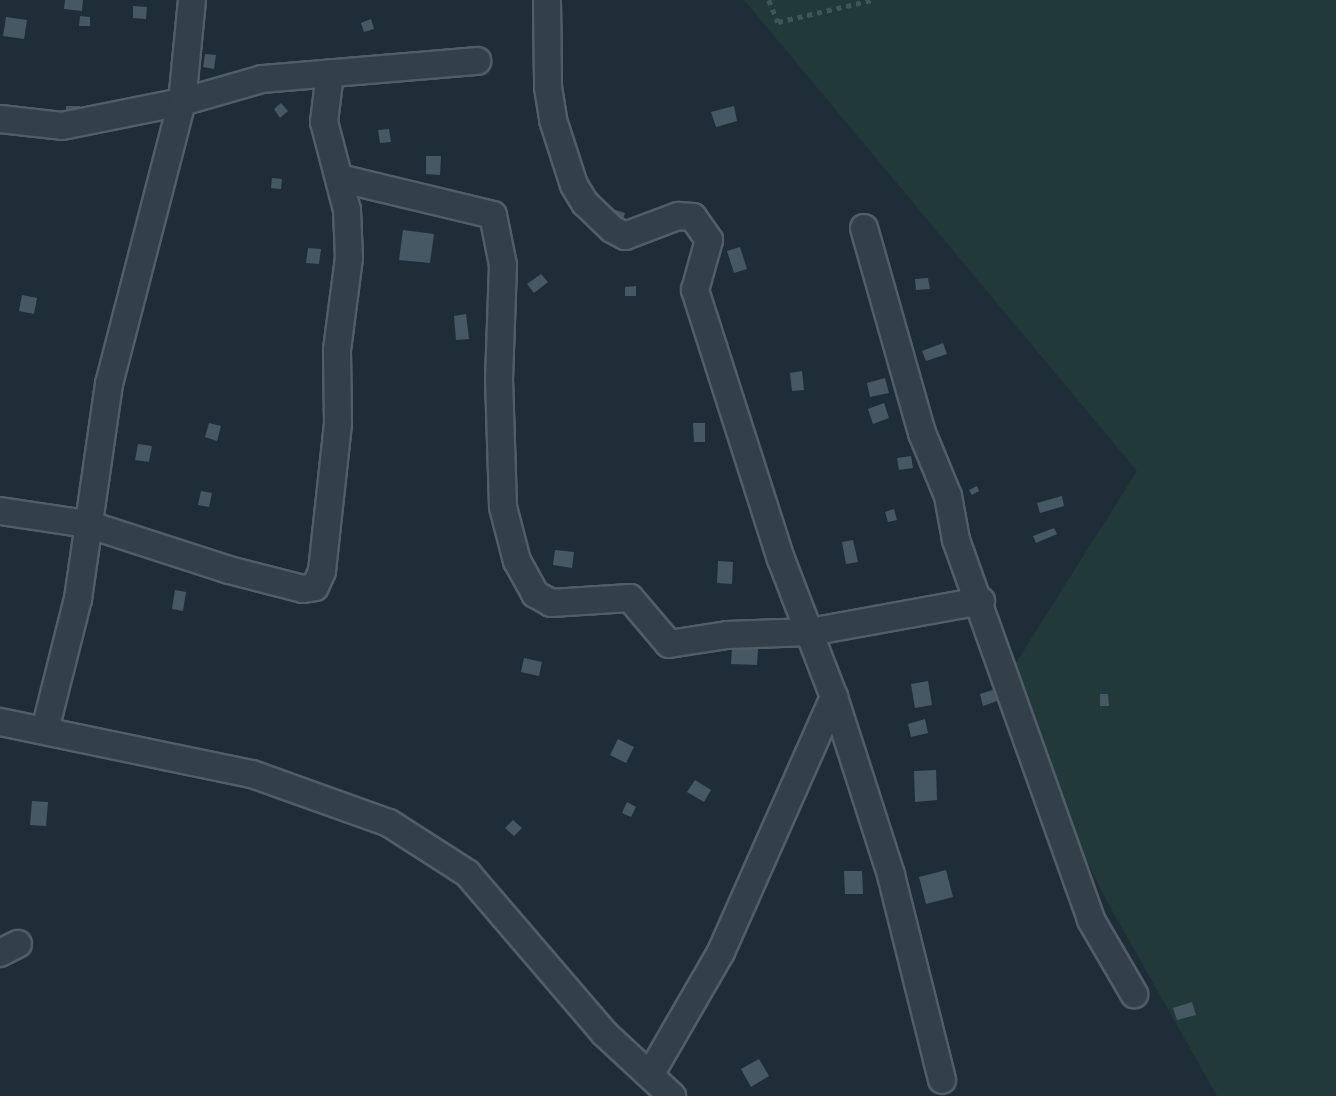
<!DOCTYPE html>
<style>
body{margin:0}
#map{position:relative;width:1336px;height:1096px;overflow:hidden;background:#1f2d39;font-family:Poppins,sans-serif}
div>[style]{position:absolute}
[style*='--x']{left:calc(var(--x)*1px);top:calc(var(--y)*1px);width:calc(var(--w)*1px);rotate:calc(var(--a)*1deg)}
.green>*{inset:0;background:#213a39}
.building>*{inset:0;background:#475865}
.path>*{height:4.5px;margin-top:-2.25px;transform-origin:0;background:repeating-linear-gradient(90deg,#3f5656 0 5px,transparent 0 10px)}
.roads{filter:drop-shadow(2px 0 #515d67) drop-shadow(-2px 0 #515d67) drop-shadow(0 2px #515d67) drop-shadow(0 -2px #515d67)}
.minor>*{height:26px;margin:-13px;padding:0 13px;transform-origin:13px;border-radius:13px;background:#333f49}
span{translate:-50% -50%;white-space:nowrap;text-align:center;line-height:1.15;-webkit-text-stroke:5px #19242d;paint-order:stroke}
</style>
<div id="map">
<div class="green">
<i style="clip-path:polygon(744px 0,1336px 0,1336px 1096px,1217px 1096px,1108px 903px,1000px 688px,1137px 471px)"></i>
</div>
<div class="building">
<i style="clip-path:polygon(65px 0,83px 0,82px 11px,64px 9px)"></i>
<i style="clip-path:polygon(133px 6px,147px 7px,146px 19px,133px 18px)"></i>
<i style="clip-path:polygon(80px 16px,90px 17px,90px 26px,79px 26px)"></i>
<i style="clip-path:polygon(6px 17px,27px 20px,24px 39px,3px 36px)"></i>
<i style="clip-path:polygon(371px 19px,374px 29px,364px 32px,361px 23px)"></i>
<i style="clip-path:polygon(205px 54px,216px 55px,214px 69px,203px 67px)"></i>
<i style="clip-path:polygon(281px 103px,288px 111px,280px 118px,274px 109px)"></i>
<i style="clip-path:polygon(66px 106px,80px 106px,81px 116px,66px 116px)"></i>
<i style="clip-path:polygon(734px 106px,737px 121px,716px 127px,711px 112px)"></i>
<i style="clip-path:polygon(389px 129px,391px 142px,380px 143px,378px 130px)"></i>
<i style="clip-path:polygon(426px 156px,441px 156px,440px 175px,426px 174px)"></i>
<i style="clip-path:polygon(272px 178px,282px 179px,281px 189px,271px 188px)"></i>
<i style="clip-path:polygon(615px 210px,625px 213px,622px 222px,612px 219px)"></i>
<i style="clip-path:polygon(403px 230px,434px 234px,430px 263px,399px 260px)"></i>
<i style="clip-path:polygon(740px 247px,747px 269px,734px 273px,727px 251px)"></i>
<i style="clip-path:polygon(308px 248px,321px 249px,319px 264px,306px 263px)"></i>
<i style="clip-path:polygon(541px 274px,548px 282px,534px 293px,527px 284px)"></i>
<i style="clip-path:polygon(928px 278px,930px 289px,916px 290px,915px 279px)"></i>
<i style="clip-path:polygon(636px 286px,636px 296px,625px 296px,625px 287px)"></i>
<i style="clip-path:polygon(22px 295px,37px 298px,34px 314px,19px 311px)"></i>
<i style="clip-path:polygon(466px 314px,469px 339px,456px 340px,454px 316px)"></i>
<i style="clip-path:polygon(943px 343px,947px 354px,926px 361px,922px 351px)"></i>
<i style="clip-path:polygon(802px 371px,804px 390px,792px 391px,790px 373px)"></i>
<i style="clip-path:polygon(885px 378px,889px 393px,870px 397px,867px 383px)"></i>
<i style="clip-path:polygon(884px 403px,889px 418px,873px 424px,868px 409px)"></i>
<i style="clip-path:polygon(209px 423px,221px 426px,217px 441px,205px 437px)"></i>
<i style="clip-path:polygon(693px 423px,705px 423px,705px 442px,694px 442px)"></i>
<i style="clip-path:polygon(138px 444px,152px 446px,149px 462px,135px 460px)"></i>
<i style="clip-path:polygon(911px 456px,913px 468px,899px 470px,897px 458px)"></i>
<i style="clip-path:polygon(977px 486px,979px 491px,972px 495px,969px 490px)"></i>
<i style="clip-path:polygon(201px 491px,212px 493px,209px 507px,198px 505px)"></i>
<i style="clip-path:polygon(1062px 496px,1064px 506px,1040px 513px,1037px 503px)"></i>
<i style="clip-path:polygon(894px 509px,897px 520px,888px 522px,885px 512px)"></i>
<i style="clip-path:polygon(1054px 528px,1057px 534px,1036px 543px,1033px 536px)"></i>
<i style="clip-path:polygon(853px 540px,858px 562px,846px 564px,842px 542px)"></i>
<i style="clip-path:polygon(555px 550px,574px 552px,572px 568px,553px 565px)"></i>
<i style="clip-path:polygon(718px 561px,733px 562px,732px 584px,717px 583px)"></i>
<i style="clip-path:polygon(175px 590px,186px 592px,183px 611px,172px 609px)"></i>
<i style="clip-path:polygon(732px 648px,758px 649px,757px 665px,731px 664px)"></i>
<i style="clip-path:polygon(524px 658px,542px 662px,539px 676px,521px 672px)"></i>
<i style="clip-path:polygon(928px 681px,932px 705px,915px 708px,911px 684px)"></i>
<i style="clip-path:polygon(993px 690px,997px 701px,983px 706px,980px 694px)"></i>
<i style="clip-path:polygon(1100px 694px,1108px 694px,1109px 706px,1100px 706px)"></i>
<i style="clip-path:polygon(925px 719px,928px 733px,911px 737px,908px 724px)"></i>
<i style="clip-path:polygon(618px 739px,634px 747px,626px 763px,610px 755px)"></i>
<i style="clip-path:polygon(936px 770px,937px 800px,915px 802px,914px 771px)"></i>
<i style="clip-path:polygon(695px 780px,711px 790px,704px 802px,687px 792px)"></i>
<i style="clip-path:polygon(32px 801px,48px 802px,46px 826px,30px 825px)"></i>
<i style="clip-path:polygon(627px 802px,636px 807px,631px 817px,622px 813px)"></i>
<i style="clip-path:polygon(513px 820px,522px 828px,514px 836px,505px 828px)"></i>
<i style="clip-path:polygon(946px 870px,953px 897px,926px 904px,919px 877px)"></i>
<i style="clip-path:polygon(844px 871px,862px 871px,863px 894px,845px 894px)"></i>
<i style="clip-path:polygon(1192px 1002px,1196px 1015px,1177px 1020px,1173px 1008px)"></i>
<i style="clip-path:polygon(759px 1059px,769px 1076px,751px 1087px,741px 1069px)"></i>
</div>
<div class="path">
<i style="--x:769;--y:0;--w:24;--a:68"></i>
<i style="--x:778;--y:22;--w:97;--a:-13.2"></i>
</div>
<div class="roads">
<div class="minor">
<i style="--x:547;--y:0;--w:87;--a:89.3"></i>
<i style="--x:548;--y:87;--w:33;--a:81"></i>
<i style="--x:553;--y:120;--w:68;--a:72.1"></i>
<i style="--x:574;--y:185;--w:21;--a:59"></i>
<i style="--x:585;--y:203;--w:37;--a:44"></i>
<i style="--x:612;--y:229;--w:15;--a:28"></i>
<i style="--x:625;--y:236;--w:57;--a:-20.7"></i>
<i style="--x:678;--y:216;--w:15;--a:4"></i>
<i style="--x:693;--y:217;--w:28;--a:55"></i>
<i style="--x:709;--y:240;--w:52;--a:105.6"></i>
<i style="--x:695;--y:290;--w:282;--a:72.3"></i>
<i style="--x:781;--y:559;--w:148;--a:69"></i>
<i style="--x:834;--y:697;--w:187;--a:72.2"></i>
<i style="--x:891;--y:875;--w:211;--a:76"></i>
<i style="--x:0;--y:119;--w:62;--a:6.4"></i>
<i style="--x:62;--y:126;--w:122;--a:-11.3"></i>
<i style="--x:182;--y:102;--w:83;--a:-16"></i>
<i style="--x:262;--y:79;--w:216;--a:-4.8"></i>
<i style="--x:339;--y:178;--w:158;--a:13.5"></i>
<i style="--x:493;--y:215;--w:51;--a:78.7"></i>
<i style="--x:503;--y:265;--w:114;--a:92"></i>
<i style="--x:499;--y:379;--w:128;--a:88.2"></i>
<i style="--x:503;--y:507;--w:56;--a:75.5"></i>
<i style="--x:517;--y:561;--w:38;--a:61"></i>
<i style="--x:535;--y:594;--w:18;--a:29"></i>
<i style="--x:551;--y:603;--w:79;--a:-3.6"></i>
<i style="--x:630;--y:598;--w:60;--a:49.7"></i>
<i style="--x:669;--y:644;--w:59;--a:-8.8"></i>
<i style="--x:727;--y:635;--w:83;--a:-2.1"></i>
<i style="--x:810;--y:632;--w:174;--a:-10.3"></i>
<i style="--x:864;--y:228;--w:213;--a:74.2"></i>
<i style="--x:922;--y:433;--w:68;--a:67.6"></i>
<i style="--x:948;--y:496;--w:45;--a:79.7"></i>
<i style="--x:956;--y:540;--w:403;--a:70.4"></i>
<i style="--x:1091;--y:920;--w:86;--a:59.8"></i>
<i style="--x:0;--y:511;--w:88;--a:8.5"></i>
<i style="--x:87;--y:524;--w:149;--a:17.9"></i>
<i style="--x:229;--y:570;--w:76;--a:14.4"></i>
<i style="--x:303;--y:589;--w:12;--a:-9"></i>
<i style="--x:315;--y:587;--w:17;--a:-66"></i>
<i style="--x:322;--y:571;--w:149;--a:-83.8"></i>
<i style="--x:338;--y:423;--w:73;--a:-90.8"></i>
<i style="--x:337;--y:350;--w:93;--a:-82.6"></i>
<i style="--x:349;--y:258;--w:48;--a:-92.4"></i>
<i style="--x:347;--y:210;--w:91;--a:-104.6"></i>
<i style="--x:324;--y:122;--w:49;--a:-83"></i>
<i style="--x:0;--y:722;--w:257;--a:11.7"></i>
<i style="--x:252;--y:774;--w:145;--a:19.7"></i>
<i style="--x:389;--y:823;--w:93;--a:32.7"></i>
<i style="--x:467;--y:873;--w:211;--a:49.4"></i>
<i style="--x:604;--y:1033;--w:93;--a:42.8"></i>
<i style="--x:45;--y:730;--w:135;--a:-75.9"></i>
<i style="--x:78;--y:599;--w:217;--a:-81.8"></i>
<i style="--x:109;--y:384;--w:291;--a:-75.5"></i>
<i style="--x:182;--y:102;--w:102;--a:-84.4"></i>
<i style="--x:0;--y:953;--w:20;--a:-27"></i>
<i style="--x:650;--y:1075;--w:142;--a:-60"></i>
<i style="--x:721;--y:952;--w:279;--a:-66.1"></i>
</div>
</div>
</div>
